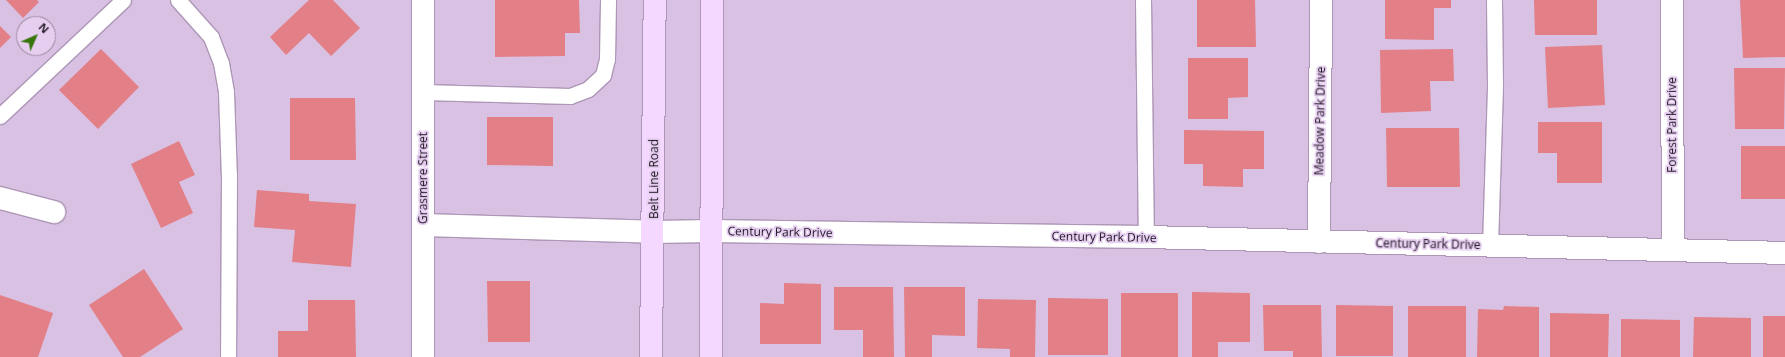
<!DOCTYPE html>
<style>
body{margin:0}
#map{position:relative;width:1785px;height:357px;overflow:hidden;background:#d9c1e3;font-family:"Open Sans",sans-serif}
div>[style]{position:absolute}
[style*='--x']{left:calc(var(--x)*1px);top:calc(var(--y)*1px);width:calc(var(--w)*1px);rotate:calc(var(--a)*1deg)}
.building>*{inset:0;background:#e37f86}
.roads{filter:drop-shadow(1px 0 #ad96b6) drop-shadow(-1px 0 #ad96b6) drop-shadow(0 1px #ad96b6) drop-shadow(0 -1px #ad96b6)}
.service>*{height:15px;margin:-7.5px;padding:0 7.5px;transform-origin:7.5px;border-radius:7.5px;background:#fff}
.minor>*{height:22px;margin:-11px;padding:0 11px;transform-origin:11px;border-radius:11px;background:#fff}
.primary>*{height:22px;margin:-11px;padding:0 11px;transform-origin:11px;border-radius:11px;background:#f4d8ff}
span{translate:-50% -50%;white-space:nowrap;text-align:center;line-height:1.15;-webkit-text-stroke:3.5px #e6cef0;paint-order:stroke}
.street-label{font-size:12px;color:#201723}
.north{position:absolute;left:16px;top:16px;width:40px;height:40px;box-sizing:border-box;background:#e6cef0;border:1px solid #97859e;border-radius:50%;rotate:45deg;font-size:11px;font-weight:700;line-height:16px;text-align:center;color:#201723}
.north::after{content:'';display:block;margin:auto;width:14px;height:18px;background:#38750d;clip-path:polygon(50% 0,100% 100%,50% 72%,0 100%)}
</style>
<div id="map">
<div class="building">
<i style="clip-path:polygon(6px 0,37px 0,39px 2px,23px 18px)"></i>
<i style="clip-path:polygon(309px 0,333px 0,360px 28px,331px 56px,309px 33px,286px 55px,270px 37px)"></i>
<i style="clip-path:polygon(495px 0,579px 0,580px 33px,565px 33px,565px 56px,495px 57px)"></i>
<i style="clip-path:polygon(1197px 0,1255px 0,1256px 47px,1197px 47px)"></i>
<i style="clip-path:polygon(1385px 0,1451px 0,1451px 8px,1434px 8px,1434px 40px,1385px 39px)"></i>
<i style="clip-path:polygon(1534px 0,1597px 0,1597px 35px,1535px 35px)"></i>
<i style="clip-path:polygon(1740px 0,1785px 0,1785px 57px,1743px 58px)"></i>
<i style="clip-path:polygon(0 26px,11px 37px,0 48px)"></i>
<i style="clip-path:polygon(1602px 45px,1605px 105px,1548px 108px,1545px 47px)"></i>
<i style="clip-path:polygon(101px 49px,139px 87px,98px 129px,59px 90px)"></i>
<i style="clip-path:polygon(1453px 49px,1454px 81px,1430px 81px,1431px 111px,1381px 113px,1380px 50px)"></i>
<i style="clip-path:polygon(1188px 58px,1248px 58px,1248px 97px,1228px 98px,1228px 119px,1188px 119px)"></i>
<i style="clip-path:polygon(1734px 68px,1785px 68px,1784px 129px,1735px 129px)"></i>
<i style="clip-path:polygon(290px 98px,355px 98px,356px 160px,290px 160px)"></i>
<i style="clip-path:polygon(487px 117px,553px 117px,553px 166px,487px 165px)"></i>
<i style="clip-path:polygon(1538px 122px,1602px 122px,1602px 183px,1557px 183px,1557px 153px,1538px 153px)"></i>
<i style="clip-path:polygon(1386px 128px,1459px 128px,1460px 187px,1387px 187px)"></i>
<i style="clip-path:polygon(1184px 130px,1264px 131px,1264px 169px,1243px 169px,1243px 187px,1203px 186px,1203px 164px,1184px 164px)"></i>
<i style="clip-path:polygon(179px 141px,195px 175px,179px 182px,193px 213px,161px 228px,131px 164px)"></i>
<i style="clip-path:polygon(1741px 146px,1785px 146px,1785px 199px,1741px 199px)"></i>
<i style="clip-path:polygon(257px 190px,309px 194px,309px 201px,356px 204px,351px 267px,292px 262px,295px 230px,254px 227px)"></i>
<i style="clip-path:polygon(144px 269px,183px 329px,140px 357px,123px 357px,89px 305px)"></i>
<i style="clip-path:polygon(487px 281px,530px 281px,530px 342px,488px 342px)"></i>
<i style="clip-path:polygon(784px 283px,821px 284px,821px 344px,760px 344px,760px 303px,784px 304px)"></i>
<i style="clip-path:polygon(834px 287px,893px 287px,894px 357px,863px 357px,863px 330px,834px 330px)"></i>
<i style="clip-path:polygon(904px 287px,965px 287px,965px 336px,932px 335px,932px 357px,905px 357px)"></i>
<i style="clip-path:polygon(1192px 292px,1250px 293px,1250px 342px,1218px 342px,1218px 357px,1192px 357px)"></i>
<i style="clip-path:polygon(1121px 293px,1178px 293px,1178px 357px,1121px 357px)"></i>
<i style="clip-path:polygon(0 295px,53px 313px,38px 357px,0 357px)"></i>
<i style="clip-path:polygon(1048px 298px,1108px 299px,1108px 355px,1048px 355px)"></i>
<i style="clip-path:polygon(978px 299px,1036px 300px,1035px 357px,1010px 357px,1010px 349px,977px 348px)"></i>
<i style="clip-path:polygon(308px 300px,355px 300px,356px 357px,278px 357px,278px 331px,308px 331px)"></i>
<i style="clip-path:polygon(1263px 305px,1321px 305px,1322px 357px,1293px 357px,1293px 351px,1264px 351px)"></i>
<i style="clip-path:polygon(1336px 305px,1393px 306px,1393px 356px,1336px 356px)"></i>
<i style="clip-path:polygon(1408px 306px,1466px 306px,1466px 357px,1408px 357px)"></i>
<i style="clip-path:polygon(1504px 306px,1539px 307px,1539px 357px,1477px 357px,1478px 309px,1503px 310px)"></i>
<i style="clip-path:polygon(1550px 313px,1609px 314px,1608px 357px,1550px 357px)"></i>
<i style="clip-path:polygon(1763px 316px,1785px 316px,1785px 357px,1763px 357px)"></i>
<i style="clip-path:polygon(1694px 317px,1751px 318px,1751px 357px,1693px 357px)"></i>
<i style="clip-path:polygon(1621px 319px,1680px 320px,1680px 357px,1621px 357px)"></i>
</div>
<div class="roads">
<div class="service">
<i style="--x:178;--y:0;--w:50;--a:48.3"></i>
<i style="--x:211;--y:37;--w:28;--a:69"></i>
<i style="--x:221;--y:63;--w:29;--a:80"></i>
<i style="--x:226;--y:92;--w:84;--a:88"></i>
<i style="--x:229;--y:176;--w:181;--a:90.3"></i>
<i style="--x:1143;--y:0;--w:237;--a:89.3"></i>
<i style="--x:423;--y:92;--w:147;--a:1.6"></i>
<i style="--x:570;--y:96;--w:19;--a:-21"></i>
<i style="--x:588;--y:89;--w:21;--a:-43"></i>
<i style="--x:603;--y:75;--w:16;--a:-76"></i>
<i style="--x:607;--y:59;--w:59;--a:-89"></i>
<i style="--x:0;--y:116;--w:169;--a:-43.3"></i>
<i style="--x:1490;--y:246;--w:162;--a:-88.2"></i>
<i style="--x:1495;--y:84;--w:84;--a:-90.7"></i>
</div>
<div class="minor">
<i style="--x:1672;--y:0;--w:250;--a:89.8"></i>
<i style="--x:0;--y:198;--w:56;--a:14.5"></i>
<i style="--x:423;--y:225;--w:231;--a:1.7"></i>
<i style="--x:654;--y:232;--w:57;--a:-1"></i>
<i style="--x:711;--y:231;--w:435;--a:0.8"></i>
<i style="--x:1146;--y:237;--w:639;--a:1.43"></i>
<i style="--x:1319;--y:242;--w:242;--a:-89.5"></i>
<i style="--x:423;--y:357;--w:357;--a:-90"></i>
</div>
<div class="primary">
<i style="--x:651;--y:357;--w:357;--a:-89.4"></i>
<i style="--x:711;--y:357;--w:357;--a:-89.8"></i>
</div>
</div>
<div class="street-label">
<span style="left:1320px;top:121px;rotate:-89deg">Meadow Park Drive</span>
<span style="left:1672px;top:125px;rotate:-90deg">Forest Park Drive</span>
<span style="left:423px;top:178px;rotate:-90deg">Grasmere Street</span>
<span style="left:654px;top:179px;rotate:-90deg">Belt Line Road</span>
<span style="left:780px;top:232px;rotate:1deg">Century Park Drive</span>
<span style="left:1104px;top:237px;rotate:1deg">Century Park Drive</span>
<span style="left:1428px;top:244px;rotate:1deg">Century Park Drive</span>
</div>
<div class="north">N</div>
</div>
